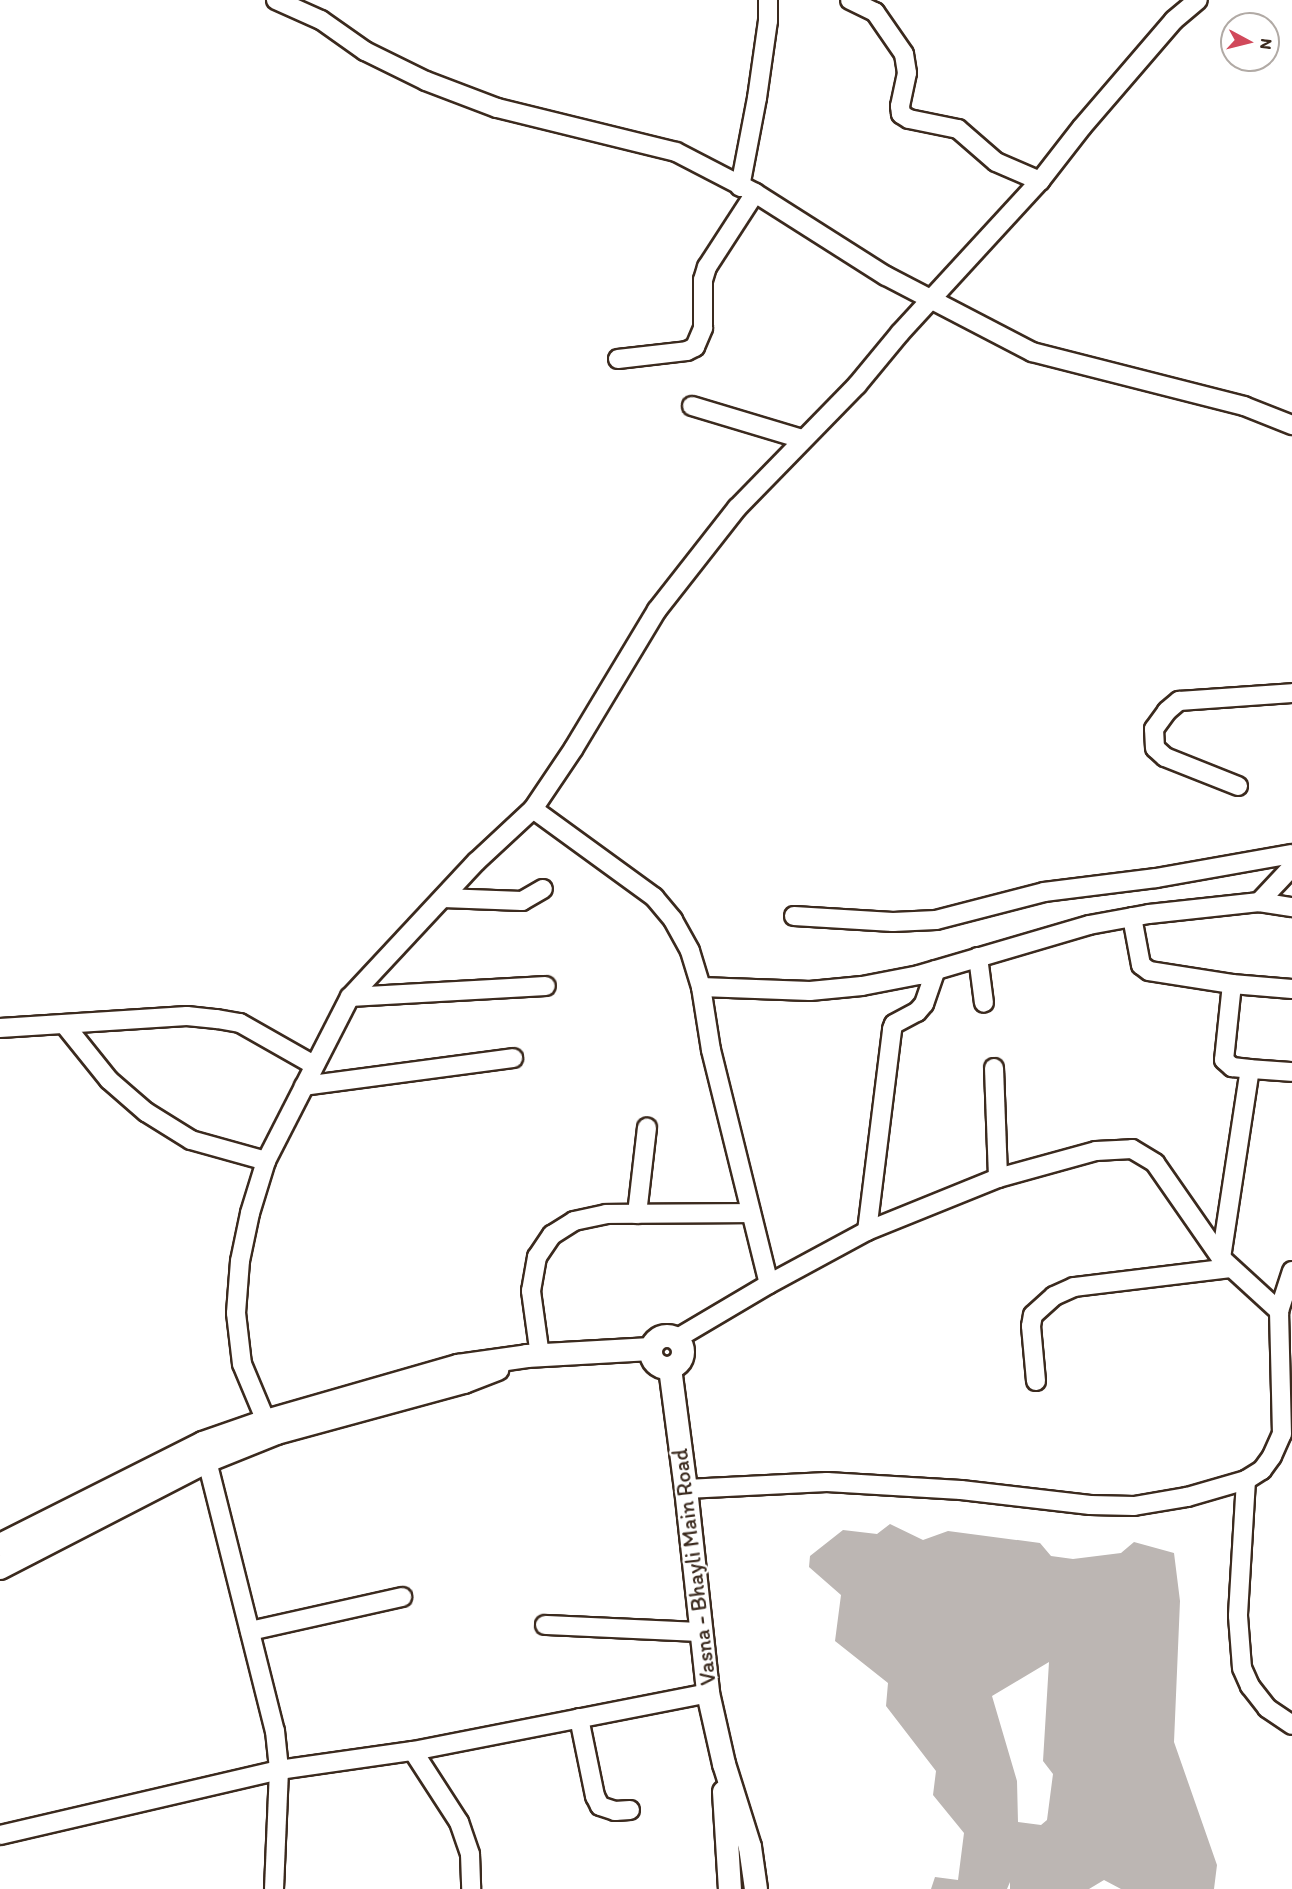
<!DOCTYPE html>
<style>
body{margin:0}
#map{position:relative;width:1292px;height:1889px;overflow:hidden;background:#fff;font-family:Itim,sans-serif}
div>[style]{position:absolute}
[style*='--x']{left:calc(var(--x)*1px);top:calc(var(--y)*1px);width:calc(var(--w)*1px);rotate:calc(var(--a)*1deg)}
.water>*{inset:0;background:#bcb6b3}
.roads{filter:drop-shadow(2px 0 #3b2a1e) drop-shadow(-2px 0 #3b2a1e) drop-shadow(0 2px #3b2a1e) drop-shadow(0 -2px #3b2a1e)}
.minor>*{height:18px;margin:-9px;padding:0 9px;transform-origin:9px;border-radius:9px;background:#fff}
.major>*{height:22px;margin:-11px;padding:0 11px;transform-origin:11px;border-radius:11px;background:#fff}
.major>.ring{margin:-11px;padding:0;box-sizing:content-box;background:none;border:22px solid #fff;border-radius:50%}
span{translate:-50% -50%;white-space:nowrap;text-align:center;line-height:1.15;-webkit-text-stroke:4.5px #fff;paint-order:stroke}
.street-label{font-size:22px;color:#3b2a1e}
.north{position:absolute;left:1220px;top:12px;width:60px;height:60px;box-sizing:border-box;background:#fff;border:2px solid #b1aaa5;border-radius:50%;rotate:97deg;font-size:16px;font-weight:700;line-height:24px;text-align:center;color:#3b2a1e}
.north::after{content:'';display:block;margin:auto;width:21px;height:27px;background:#d1495b;clip-path:polygon(50% 0,100% 100%,50% 72%,0 100%)}
</style>
<div id="map">
<div class="water">
<i style="clip-path:polygon(evenodd,890px 1524px,923px 1540px,948px 1531px,1040px 1543px,1051px 1556px,1073px 1559px,1121px 1553px,1134px 1542px,1174px 1553px,1180px 1601px,1174px 1742px,1217px 1865px,1214px 1889px,1121px 1889px,1104px 1880px,1089px 1889px,1010px 1889px,1010px 1882px,1007px 1889px,931px 1889px,935px 1877px,958px 1880px,964px 1833px,933px 1795px,936px 1771px,886px 1706px,888px 1683px,835px 1641px,841px 1595px,809px 1567px,810px 1556px,843px 1530px,877px 1534px,890px 1524px,1049px 1662px,1043px 1761px,1053px 1774px,1047px 1820px,1041px 1825px,1018px 1822px,1017px 1781px,992px 1696px,1049px 1662px)"></i>
</div>
<div class="roads">
<div class="minor">
<i style="--x:276;--y:0;--w:49;--a:24"></i>
<i style="--x:321;--y:20;--w:54;--a:35.2"></i>
<i style="--x:365;--y:51;--w:68;--a:26.2"></i>
<i style="--x:426;--y:81;--w:76;--a:20.8"></i>
<i style="--x:497;--y:108;--w:184;--a:13.8"></i>
<i style="--x:676;--y:152;--w:89;--a:27.4"></i>
<i style="--x:755;--y:193;--w:155;--a:32.4"></i>
<i style="--x:886;--y:276;--w:165;--a:27.5"></i>
<i style="--x:1032;--y:352;--w:219;--a:14.3"></i>
<i style="--x:1244;--y:406;--w:52;--a:21.6"></i>
<i style="--x:850;--y:0;--w:28;--a:26"></i>
<i style="--x:875;--y:12;--w:51;--a:55.4"></i>
<i style="--x:904;--y:54;--w:19;--a:81"></i>
<i style="--x:907;--y:73;--w:34;--a:102"></i>
<i style="--x:900;--y:106;--w:8;--a:83"></i>
<i style="--x:901;--y:114;--w:9;--a:32"></i>
<i style="--x:909;--y:119;--w:50;--a:11.5"></i>
<i style="--x:958;--y:129;--w:50;--a:41"></i>
<i style="--x:996;--y:162;--w:48;--a:23.4"></i>
<i style="--x:740;--y:187;--w:91;--a:-79.2"></i>
<i style="--x:757;--y:98;--w:78;--a:-81.9"></i>
<i style="--x:768;--y:21;--w:21;--a:-90"></i>
<i style="--x:618;--y:359;--w:69;--a:-6.6"></i>
<i style="--x:687;--y:351;--w:9;--a:-27"></i>
<i style="--x:695;--y:347;--w:21;--a:-67"></i>
<i style="--x:703;--y:328;--w:48;--a:-90"></i>
<i style="--x:703;--y:280;--w:14;--a:-73"></i>
<i style="--x:707;--y:267;--w:88;--a:-57"></i>
<i style="--x:692;--y:406;--w:115;--a:16.7"></i>
<i style="--x:1238;--y:786;--w:79;--a:-158.3"></i>
<i style="--x:1165;--y:757;--w:13;--a:-138"></i>
<i style="--x:1155;--y:748;--w:19;--a:-93"></i>
<i style="--x:1154;--y:729;--w:22;--a:-54"></i>
<i style="--x:1167;--y:711;--w:16;--a:-40"></i>
<i style="--x:1179;--y:701;--w:113;--a:-4"></i>
<i style="--x:533;--y:809;--w:150;--a:36"></i>
<i style="--x:654;--y:897;--w:30;--a:50"></i>
<i style="--x:673;--y:920;--w:35;--a:61"></i>
<i style="--x:690;--y:951;--w:38;--a:73"></i>
<i style="--x:701;--y:987;--w:64;--a:81"></i>
<i style="--x:711;--y:1050;--w:241;--a:76.1"></i>
<i style="--x:443;--y:898;--w:79;--a:2.2"></i>
<i style="--x:522;--y:901;--w:24;--a:-30"></i>
<i style="--x:1259;--y:902;--w:48;--a:-46.7"></i>
<i style="--x:794;--y:916;--w:99;--a:3.5"></i>
<i style="--x:893;--y:922;--w:43;--a:-2.7"></i>
<i style="--x:936;--y:920;--w:112;--a:-14.5"></i>
<i style="--x:1044;--y:892;--w:113;--a:-7.1"></i>
<i style="--x:1156;--y:878;--w:138;--a:-10"></i>
<i style="--x:1132;--y:917;--w:49;--a:79.4"></i>
<i style="--x:1141;--y:965;--w:10;--a:37"></i>
<i style="--x:1149;--y:971;--w:84;--a:8.9"></i>
<i style="--x:1232;--y:984;--w:60;--a:4.8"></i>
<i style="--x:978;--y:957;--w:46;--a:82.6"></i>
<i style="--x:1232;--y:984;--w:76;--a:96"></i>
<i style="--x:1224;--y:1060;--w:11;--a:41"></i>
<i style="--x:1232;--y:1067;--w:18;--a:6"></i>
<i style="--x:701;--y:987;--w:109;--a:2.1"></i>
<i style="--x:810;--y:991;--w:52;--a:-5.5"></i>
<i style="--x:862;--y:986;--w:58;--a:-10.9"></i>
<i style="--x:919;--y:975;--w:177;--a:-16.4"></i>
<i style="--x:1089;--y:925;--w:61;--a:-10.4"></i>
<i style="--x:1149;--y:914;--w:111;--a:-6.2"></i>
<i style="--x:1259;--y:902;--w:33;--a:9"></i>
<i style="--x:350;--y:997;--w:196;--a:-3.2"></i>
<i style="--x:64;--y:1024;--w:72;--a:51.2"></i>
<i style="--x:109;--y:1080;--w:49;--a:40.9"></i>
<i style="--x:146;--y:1112;--w:53;--a:31.9"></i>
<i style="--x:191;--y:1140;--w:78;--a:15.6"></i>
<i style="--x:0;--y:1028;--w:187;--a:-3.7"></i>
<i style="--x:187;--y:1016;--w:30;--a:6"></i>
<i style="--x:217;--y:1019;--w:23;--a:10"></i>
<i style="--x:240;--y:1023;--w:85;--a:29.6"></i>
<i style="--x:994;--y:1068;--w:110;--a:87.9"></i>
<i style="--x:304;--y:1086;--w:211;--a:-7.6"></i>
<i style="--x:637;--y:1214;--w:87;--a:-83.4"></i>
<i style="--x:867;--y:1231;--w:204;--a:-82.9"></i>
<i style="--x:892;--y:1029;--w:5;--a:-68"></i>
<i style="--x:894;--y:1024;--w:26;--a:-28"></i>
<i style="--x:917;--y:1012;--w:11;--a:-49"></i>
<i style="--x:924;--y:1004;--w:36;--a:-71"></i>
<i style="--x:1221;--y:1258;--w:191;--a:-81.3"></i>
<i style="--x:1250;--y:1069;--w:42;--a:4.1"></i>
<i style="--x:676;--y:1339;--w:108;--a:-30.6"></i>
<i style="--x:769;--y:1284;--w:111;--a:-28.4"></i>
<i style="--x:867;--y:1231;--w:141;--a:-22"></i>
<i style="--x:998;--y:1178;--w:102;--a:-15.4"></i>
<i style="--x:1096;--y:1151;--w:36;--a:-3"></i>
<i style="--x:1132;--y:1149;--w:27;--a:31"></i>
<i style="--x:1155;--y:1163;--w:116;--a:55.2"></i>
<i style="--x:1221;--y:1258;--w:79;--a:42.4"></i>
<i style="--x:540;--y:1356;--w:66;--a:-97.9"></i>
<i style="--x:531;--y:1291;--w:35;--a:-80"></i>
<i style="--x:537;--y:1257;--w:27;--a:-56"></i>
<i style="--x:552;--y:1235;--w:26;--a:-32"></i>
<i style="--x:574;--y:1221;--w:33;--a:-12"></i>
<i style="--x:606;--y:1214;--w:145;--a:-0.4"></i>
<i style="--x:1036;--y:1381;--w:55;--a:-95.2"></i>
<i style="--x:1031;--y:1326;--w:11;--a:-80"></i>
<i style="--x:1033;--y:1315;--w:28;--a:-42"></i>
<i style="--x:1054;--y:1296;--w:22;--a:-24"></i>
<i style="--x:1074;--y:1287;--w:157;--a:-6.9"></i>
<i style="--x:271;--y:1433;--w:75;--a:-112.8"></i>
<i style="--x:242;--y:1364;--w:51;--a:-96.7"></i>
<i style="--x:236;--y:1313;--w:52;--a:-85.6"></i>
<i style="--x:240;--y:1261;--w:49;--a:-78.2"></i>
<i style="--x:250;--y:1213;--w:54;--a:-72.9"></i>
<i style="--x:266;--y:1161;--w:184;--a:-62.9"></i>
<i style="--x:350;--y:997;--w:185;--a:-47"></i>
<i style="--x:476;--y:862;--w:78;--a:-42.9"></i>
<i style="--x:533;--y:809;--w:73;--a:-56.1"></i>
<i style="--x:574;--y:748;--w:161;--a:-59"></i>
<i style="--x:657;--y:610;--w:130;--a:-51.9"></i>
<i style="--x:737;--y:508;--w:172;--a:-45.7"></i>
<i style="--x:857;--y:385;--w:67;--a:-50.4"></i>
<i style="--x:900;--y:333;--w:207;--a:-47.4"></i>
<i style="--x:1040;--y:181;--w:68;--a:-52.1"></i>
<i style="--x:1082;--y:127;--w:141;--a:-49.3"></i>
<i style="--x:1174;--y:20;--w:31;--a:-40"></i>
<i style="--x:204;--y:1449;--w:291;--a:75.9"></i>
<i style="--x:275;--y:1731;--w:39;--a:84"></i>
<i style="--x:279;--y:1770;--w:135;--a:-8.1"></i>
<i style="--x:413;--y:1751;--w:301;--a:-11.1"></i>
<i style="--x:1246;--y:1480;--w:136;--a:93.4"></i>
<i style="--x:1238;--y:1616;--w:52;--a:85.6"></i>
<i style="--x:1242;--y:1668;--w:20;--a:66"></i>
<i style="--x:1250;--y:1686;--w:28;--a:52"></i>
<i style="--x:1267;--y:1708;--w:30;--a:34"></i>
<i style="--x:686;--y:1489;--w:141;--a:-2.8"></i>
<i style="--x:827;--y:1482;--w:134;--a:3.4"></i>
<i style="--x:961;--y:1490;--w:130;--a:6.6"></i>
<i style="--x:1090;--y:1505;--w:44;--a:1.3"></i>
<i style="--x:1134;--y:1506;--w:54;--a:-9.6"></i>
<i style="--x:1187;--y:1497;--w:61;--a:-16.1"></i>
<i style="--x:1246;--y:1480;--w:19;--a:-32"></i>
<i style="--x:1262;--y:1470;--w:17;--a:-54"></i>
<i style="--x:1272;--y:1456;--w:24;--a:-66"></i>
<i style="--x:1282;--y:1434;--w:123;--a:-91.4"></i>
<i style="--x:1279;--y:1311;--w:42;--a:-72"></i>
<i style="--x:545;--y:1625;--w:156;--a:2.6"></i>
<i style="--x:250;--y:1631;--w:156;--a:-12.6"></i>
<i style="--x:579;--y:1718;--w:80;--a:78.4"></i>
<i style="--x:595;--y:1796;--w:11;--a:63"></i>
<i style="--x:600;--y:1806;--w:16;--a:18"></i>
<i style="--x:615;--y:1811;--w:15;--a:-4"></i>
<i style="--x:413;--y:1751;--w:85;--a:57.1"></i>
<i style="--x:459;--y:1822;--w:34;--a:71"></i>
<i style="--x:470;--y:1854;--w:35;--a:88"></i>
<i style="--x:0;--y:1835;--w:286;--a:-13.1"></i>
<i style="--x:279;--y:1770;--w:119;--a:92.4"></i>
</div>
<div class="major">
<i class="ring" style="left:651px;top:1336px;width:10px;height:10px"></i>
<i style="--x:670;--y:1368;--w:122;--a:82.5"></i>
<i style="--x:686;--y:1489;--w:205;--a:83.8"></i>
<i style="--x:708;--y:1693;--w:73;--a:77.3"></i>
<i style="--x:724;--y:1764;--w:87;--a:72.6"></i>
<i style="--x:750;--y:1847;--w:42;--a:81.9"></i>
<i style="--x:0;--y:1545;--w:227;--a:-26.7"></i>
<i style="--x:203;--y:1443;--w:67;--a:-19.2"></i>
<i style="--x:266;--y:1421;--w:200;--a:-16"></i>
<i style="--x:458;--y:1366;--w:70;--a:-8.2"></i>
<i style="--x:527;--y:1356;--w:124;--a:-3.2"></i>
<i style="--x:0;--y:1568;--w:233;--a:-27.3"></i>
<i style="--x:207;--y:1461;--w:75;--a:-21.8"></i>
<i style="--x:277;--y:1433;--w:194;--a:-15.3"></i>
<i style="--x:464;--y:1382;--w:36;--a:-21"></i>
<i style="--x:724;--y:1792;--w:97;--a:86.5"></i>
</div>
</div>
<div class="street-label">
<span style="left:694px;top:1567px;rotate:-97deg">Vasna - Bhayli Main Road</span>
</div>
<div class="north">N</div>
</div>
